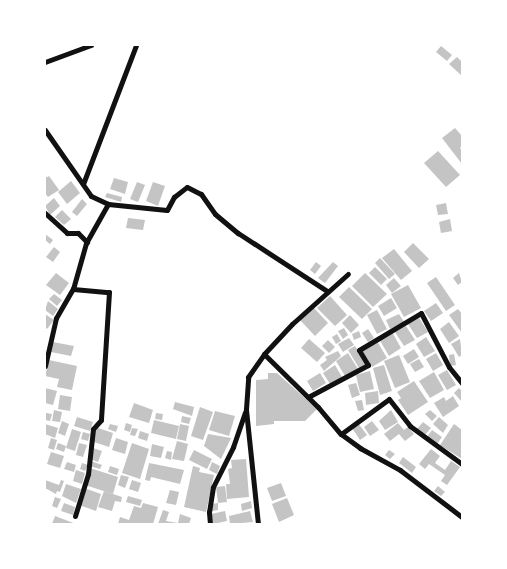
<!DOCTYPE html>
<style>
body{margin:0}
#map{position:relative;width:507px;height:569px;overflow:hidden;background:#fff;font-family:"Noto Sans",sans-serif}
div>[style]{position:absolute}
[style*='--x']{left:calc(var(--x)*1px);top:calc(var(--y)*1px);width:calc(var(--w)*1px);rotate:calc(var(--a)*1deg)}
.building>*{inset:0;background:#c4c4c4}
.minor>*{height:5px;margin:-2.5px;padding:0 2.5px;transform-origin:2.5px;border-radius:2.5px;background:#111}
span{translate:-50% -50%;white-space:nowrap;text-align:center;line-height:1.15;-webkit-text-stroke:4.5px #fff;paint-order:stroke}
.frame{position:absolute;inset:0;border:46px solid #fff;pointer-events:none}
</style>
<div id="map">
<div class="building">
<i style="clip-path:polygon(441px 46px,452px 55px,447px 61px,436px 52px)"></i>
<i style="clip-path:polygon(457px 57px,462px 62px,462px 76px,449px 64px)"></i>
<i style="clip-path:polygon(455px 128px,462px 136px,462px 146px,460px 148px,462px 151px,462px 164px,442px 138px)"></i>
<i style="clip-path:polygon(438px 151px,460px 175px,446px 187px,424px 163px)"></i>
<i style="clip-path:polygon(49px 176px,59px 190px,48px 197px,45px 193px,45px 178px)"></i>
<i style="clip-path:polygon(114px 178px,128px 182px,125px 194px,110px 189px)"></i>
<i style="clip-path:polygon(71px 181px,80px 193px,67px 204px,58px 192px)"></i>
<i style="clip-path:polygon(137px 182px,145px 185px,138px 202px,130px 199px)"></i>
<i style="clip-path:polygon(153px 182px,165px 186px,158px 206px,146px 201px)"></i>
<i style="clip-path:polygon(107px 193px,122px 197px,121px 202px,105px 197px)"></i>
<i style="clip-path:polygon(54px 198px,60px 206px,50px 215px,45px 206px)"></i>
<i style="clip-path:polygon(82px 199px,87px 204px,77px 216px,72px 212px)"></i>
<i style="clip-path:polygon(446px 203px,448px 214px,438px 215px,436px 205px)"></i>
<i style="clip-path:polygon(62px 210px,71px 219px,64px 225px,55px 217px)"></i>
<i style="clip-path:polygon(128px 218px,145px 220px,143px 230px,126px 228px)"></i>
<i style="clip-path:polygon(450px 219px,452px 231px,441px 233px,439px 222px)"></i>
<i style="clip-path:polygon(45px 234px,53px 240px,50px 244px,45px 240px)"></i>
<i style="clip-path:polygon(413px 243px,429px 259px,419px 268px,404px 252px)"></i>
<i style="clip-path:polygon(54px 247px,60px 252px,53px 262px,46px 257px)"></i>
<i style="clip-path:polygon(394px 249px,412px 271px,401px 280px,382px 258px)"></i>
<i style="clip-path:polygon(380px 258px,395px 274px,389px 279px,375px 263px)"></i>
<i style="clip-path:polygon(316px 262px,321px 266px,315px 274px,310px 270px)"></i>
<i style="clip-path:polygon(333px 262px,338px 266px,325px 283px,318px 278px)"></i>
<i style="clip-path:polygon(375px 267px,387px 279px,381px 285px,369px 273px)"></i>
<i style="clip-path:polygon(56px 273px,69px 283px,60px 295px,46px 285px)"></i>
<i style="clip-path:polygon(365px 273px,387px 294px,373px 307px,352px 286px)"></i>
<i style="clip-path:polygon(459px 273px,462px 282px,458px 285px,453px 278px)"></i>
<i style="clip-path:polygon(436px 277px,455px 305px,446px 311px,427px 283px)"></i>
<i style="clip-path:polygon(394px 278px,401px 286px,392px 293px,386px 285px)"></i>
<i style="clip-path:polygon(408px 285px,421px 308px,404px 317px,391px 294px)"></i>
<i style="clip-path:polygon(349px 287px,372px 309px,362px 319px,339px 297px)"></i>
<i style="clip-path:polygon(54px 294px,62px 300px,57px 306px,49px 299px)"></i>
<i style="clip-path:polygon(330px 296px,347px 315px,335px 326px,317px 308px)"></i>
<i style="clip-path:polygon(391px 298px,397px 308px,384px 316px,378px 306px)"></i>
<i style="clip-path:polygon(48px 301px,58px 309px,53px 316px,45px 310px)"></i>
<i style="clip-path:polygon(436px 303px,443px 313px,431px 321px,424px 311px)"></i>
<i style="clip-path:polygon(314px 308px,328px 323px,315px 336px,300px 320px)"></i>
<i style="clip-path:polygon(458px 309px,462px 314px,462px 333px,449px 315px)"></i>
<i style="clip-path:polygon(377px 310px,387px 329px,377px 334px,367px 315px)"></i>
<i style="clip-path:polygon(45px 314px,54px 320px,47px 329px,45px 327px)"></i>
<i style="clip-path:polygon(399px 314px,404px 322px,390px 329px,386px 320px)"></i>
<i style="clip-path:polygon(350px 315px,359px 325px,351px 333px,342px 323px)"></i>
<i style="clip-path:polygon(419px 318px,428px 332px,417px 338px,408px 324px)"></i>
<i style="clip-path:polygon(449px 322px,459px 336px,449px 343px,440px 329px)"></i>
<i style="clip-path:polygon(406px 326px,415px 340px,404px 346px,395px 332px)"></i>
<i style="clip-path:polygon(344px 328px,348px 335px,343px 339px,338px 331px)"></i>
<i style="clip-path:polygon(368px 329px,374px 338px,368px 342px,362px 333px)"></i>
<i style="clip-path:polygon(359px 331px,361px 337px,354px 340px,352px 334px)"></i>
<i style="clip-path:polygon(392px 332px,401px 348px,389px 356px,379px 339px)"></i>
<i style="clip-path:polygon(337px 334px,341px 341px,336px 344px,332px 337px)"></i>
<i style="clip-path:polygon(426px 337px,435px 351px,424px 357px,416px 344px)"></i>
<i style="clip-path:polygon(349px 338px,354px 345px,343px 352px,338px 344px)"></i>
<i style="clip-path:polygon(309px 339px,325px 353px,317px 362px,301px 348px)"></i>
<i style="clip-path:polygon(460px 339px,462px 355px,459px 357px,451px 344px)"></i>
<i style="clip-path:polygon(328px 340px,335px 347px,329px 353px,322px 346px)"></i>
<i style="clip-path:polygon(377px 341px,387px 358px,372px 367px,362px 350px)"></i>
<i style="clip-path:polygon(53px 342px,74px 346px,71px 356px,51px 352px)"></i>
<i style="clip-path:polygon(355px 346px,366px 364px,359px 368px,348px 350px)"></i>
<i style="clip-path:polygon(414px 349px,419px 357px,408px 364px,403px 356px)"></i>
<i style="clip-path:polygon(338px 351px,341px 356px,324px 371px,320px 365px,327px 360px,325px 357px)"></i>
<i style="clip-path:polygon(348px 353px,358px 369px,345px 376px,336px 361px)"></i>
<i style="clip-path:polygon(436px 353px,443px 365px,433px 371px,426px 359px)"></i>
<i style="clip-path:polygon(454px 354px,456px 365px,450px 366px,449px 355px)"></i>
<i style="clip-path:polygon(399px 355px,410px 382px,395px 388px,384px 361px)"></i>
<i style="clip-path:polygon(419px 359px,424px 367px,415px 372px,410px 364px)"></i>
<i style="clip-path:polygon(49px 360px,77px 366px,72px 390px,57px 387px,59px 379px,45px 376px)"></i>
<i style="clip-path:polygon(335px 365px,342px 377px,330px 384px,323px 373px)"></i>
<i style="clip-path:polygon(384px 365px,392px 391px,380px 395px,373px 368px)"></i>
<i style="clip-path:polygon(447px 370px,456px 385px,447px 390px,438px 375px)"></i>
<i style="clip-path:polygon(370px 371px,374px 389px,360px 392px,356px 375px)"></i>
<i style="clip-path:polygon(434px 372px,444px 390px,430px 398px,419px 381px)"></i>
<i style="clip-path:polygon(268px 373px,277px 373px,317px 409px,305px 421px,274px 421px,274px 424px,256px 426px,256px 380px,268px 379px)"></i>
<i style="clip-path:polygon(320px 373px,326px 383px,313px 391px,307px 381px)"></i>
<i style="clip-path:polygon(414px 381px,428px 402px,408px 415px,398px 400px,401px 398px,397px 392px)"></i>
<i style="clip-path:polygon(356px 383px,360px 395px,352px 398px,348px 385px)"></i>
<i style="clip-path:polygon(45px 388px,57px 391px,53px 405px,45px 403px)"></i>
<i style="clip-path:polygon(459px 388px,462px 391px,462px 402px,454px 393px)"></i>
<i style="clip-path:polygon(378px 391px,379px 403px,366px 405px,365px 393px)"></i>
<i style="clip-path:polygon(60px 395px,72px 397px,70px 411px,58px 409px)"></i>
<i style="clip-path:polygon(453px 396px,459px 406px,443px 417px,434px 403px,444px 397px,446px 401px)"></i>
<i style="clip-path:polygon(362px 400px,364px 410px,358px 411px,355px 401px)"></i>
<i style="clip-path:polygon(175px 402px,194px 407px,192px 416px,173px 409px)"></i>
<i style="clip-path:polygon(134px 403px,153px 410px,149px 423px,129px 417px)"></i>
<i style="clip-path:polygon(200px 407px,213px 412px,203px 440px,191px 436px)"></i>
<i style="clip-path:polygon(54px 410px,62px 412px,60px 422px,52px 421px)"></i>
<i style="clip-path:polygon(391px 410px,398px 422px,385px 430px,379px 421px)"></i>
<i style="clip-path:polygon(430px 410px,437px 416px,432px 421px,425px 414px)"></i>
<i style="clip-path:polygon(215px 411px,235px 416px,229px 436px,209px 430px)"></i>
<i style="clip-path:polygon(46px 413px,52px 414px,50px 421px,45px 420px)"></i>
<i style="clip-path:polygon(156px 413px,163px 414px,162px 420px,155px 419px)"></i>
<i style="clip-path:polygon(182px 416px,191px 418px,189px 424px,181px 422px)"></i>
<i style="clip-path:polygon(77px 417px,93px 422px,90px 431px,74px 426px)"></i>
<i style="clip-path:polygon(439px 417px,448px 425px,443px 433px,433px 424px)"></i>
<i style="clip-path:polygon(154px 420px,179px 426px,176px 439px,151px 433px)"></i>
<i style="clip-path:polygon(62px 421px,69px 424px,65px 436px,58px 433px)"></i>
<i style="clip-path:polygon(372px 421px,379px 430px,370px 436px,364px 427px)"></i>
<i style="clip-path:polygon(423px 422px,431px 428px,425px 435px,417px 429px)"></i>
<i style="clip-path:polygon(126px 423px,132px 425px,130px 432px,124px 430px)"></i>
<i style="clip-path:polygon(358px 423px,367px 435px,360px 440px,352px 428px)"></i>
<i style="clip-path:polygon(398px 423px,404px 430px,408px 427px,414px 434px,405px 441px,399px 434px,390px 441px,384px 434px)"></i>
<i style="clip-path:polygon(45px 424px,58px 428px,55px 438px,45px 434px)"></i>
<i style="clip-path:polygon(110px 424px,118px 426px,116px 432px,108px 429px)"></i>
<i style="clip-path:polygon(180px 424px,189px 426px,186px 441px,177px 439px)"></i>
<i style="clip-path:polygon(454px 424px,462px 430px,462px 459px,440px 445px)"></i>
<i style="clip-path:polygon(95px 427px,113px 433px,109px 447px,91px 441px)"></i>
<i style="clip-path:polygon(132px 428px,138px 429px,135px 436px,130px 435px)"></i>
<i style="clip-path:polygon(72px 429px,81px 432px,75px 451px,66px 448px)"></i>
<i style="clip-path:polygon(432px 430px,442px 437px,437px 444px,427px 437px)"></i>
<i style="clip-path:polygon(140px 431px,149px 434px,147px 441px,138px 438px)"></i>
<i style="clip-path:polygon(83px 432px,90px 434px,88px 441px,81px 439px)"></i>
<i style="clip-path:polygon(208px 434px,231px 438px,221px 459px,204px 446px)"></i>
<i style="clip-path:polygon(51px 438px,57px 440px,54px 450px,48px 448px)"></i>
<i style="clip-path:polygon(116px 438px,128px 442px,125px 454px,112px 450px)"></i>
<i style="clip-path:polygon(177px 441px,188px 444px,184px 461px,172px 459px)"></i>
<i style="clip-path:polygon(58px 443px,66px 446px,64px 452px,56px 449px)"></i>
<i style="clip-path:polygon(79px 443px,87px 445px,83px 457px,76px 455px)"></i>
<i style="clip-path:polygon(132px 443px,149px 449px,140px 479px,122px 473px)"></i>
<i style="clip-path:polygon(152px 444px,164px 447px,161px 458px,150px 456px)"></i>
<i style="clip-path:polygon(93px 448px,102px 451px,98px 462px,90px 459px)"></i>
<i style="clip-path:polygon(431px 449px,440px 456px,435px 463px,445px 470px,451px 461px,460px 467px,447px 485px,441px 481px,445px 475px,429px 464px,425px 469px,419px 464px)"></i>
<i style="clip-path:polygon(194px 450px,212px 459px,207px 469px,189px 460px)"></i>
<i style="clip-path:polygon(389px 450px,395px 454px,390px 459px,385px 455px)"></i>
<i style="clip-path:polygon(167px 451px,172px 452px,171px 460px,165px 458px)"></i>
<i style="clip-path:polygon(51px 452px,64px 456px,60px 468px,47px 464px)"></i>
<i style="clip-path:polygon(403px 457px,416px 467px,412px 473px,399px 463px)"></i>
<i style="clip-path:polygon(246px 459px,249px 497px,227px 499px,226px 484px,230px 484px,228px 469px,232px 468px,231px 460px)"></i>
<i style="clip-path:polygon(91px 461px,102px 465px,100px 469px,89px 466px)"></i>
<i style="clip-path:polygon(67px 462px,76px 465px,74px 472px,64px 469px)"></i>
<i style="clip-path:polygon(212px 462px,220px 466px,217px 474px,209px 470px)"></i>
<i style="clip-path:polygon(82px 463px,88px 465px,85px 471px,80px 469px)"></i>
<i style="clip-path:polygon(149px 463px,184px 470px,180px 484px,151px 477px,150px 481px,145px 480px)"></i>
<i style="clip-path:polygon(110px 466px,119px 469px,117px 475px,108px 472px)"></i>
<i style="clip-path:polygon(193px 466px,200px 468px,199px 472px,214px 475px,206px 512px,184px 507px)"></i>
<i style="clip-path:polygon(90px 468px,118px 477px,113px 494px,85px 485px)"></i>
<i style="clip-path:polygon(76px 470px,85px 473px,82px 484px,73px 481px)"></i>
<i style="clip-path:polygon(121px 475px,129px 477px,125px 488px,118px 485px)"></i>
<i style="clip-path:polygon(45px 480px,59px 485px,61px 480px,64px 481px,60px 492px,57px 491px,56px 494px,45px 488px)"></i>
<i style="clip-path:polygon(132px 480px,141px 483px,138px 492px,129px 489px)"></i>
<i style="clip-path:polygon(281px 483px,286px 496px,272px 501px,267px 488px)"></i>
<i style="clip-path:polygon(66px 484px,81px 489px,76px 503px,62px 496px)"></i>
<i style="clip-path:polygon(225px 486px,227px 502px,218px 503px,216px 487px)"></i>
<i style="clip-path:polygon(438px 486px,445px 492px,441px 496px,434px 491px)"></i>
<i style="clip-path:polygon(84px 488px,101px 494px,96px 511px,79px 505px)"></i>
<i style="clip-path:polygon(170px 490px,179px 492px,176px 505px,166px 503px)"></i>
<i style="clip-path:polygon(104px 491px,122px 497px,121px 502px,115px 501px,112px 511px,98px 507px)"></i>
<i style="clip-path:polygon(128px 496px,142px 500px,140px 506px,126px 502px)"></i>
<i style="clip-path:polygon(55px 497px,61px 499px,57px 508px,52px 506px)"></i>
<i style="clip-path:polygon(287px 498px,294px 515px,279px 522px,272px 504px)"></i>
<i style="clip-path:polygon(251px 501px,252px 508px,242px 511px,241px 504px)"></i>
<i style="clip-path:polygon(64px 503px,75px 507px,73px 515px,61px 511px)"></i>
<i style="clip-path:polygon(143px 503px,158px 507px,153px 524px,118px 524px,120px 517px,129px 520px,134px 506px,141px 508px)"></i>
<i style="clip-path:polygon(218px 503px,218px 510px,212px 511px,212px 504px)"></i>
<i style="clip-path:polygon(163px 510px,169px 512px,166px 521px,178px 523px,180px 514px,191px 518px,189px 524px,158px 524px)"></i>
<i style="clip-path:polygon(225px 511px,227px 521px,213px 524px,211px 514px)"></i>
<i style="clip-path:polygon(250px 511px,253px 522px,230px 524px,229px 516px)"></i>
<i style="clip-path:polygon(55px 516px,76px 524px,52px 524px)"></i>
</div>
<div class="minor">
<i style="--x:45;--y:62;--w:49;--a:-20.3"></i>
<i style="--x:45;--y:130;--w:80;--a:55.1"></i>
<i style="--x:91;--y:196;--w:19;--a:25"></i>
<i style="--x:108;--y:204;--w:59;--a:5.8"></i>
<i style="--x:167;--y:210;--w:15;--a:-62"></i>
<i style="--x:174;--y:197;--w:16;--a:-38"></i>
<i style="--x:187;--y:187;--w:16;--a:27"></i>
<i style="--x:201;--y:194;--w:24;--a:55"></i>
<i style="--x:215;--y:214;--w:30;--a:40"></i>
<i style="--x:238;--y:233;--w:106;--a:33.1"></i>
<i style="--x:83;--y:184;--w:149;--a:-69.1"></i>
<i style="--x:45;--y:213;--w:30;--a:42"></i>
<i style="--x:67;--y:233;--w:11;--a:0"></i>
<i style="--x:78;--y:233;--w:13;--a:45"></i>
<i style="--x:73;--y:289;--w:36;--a:5"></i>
<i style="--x:109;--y:292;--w:128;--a:93.6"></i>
<i style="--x:101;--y:420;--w:12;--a:132"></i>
<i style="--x:93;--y:429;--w:45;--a:96.3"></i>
<i style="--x:88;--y:474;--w:44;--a:107.2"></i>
<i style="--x:264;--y:354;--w:76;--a:44.5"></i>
<i style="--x:318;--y:407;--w:35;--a:50"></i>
<i style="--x:341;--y:434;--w:24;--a:36"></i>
<i style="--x:360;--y:448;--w:46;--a:28.8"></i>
<i style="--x:400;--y:470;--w:78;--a:37.2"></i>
<i style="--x:45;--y:366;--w:49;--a:-77.1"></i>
<i style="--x:56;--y:318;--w:34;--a:-60"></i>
<i style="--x:73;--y:289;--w:48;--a:-74.2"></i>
<i style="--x:86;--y:243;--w:45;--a:-60.6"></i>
<i style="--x:308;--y:397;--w:68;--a:-28.1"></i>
<i style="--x:368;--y:365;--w:17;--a:-121"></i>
<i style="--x:359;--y:350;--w:72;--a:-30.8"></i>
<i style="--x:421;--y:313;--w:61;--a:62.6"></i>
<i style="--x:449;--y:367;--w:21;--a:51"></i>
<i style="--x:341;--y:434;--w:59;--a:-36.1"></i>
<i style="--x:389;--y:399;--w:34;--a:52"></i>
<i style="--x:410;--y:426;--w:64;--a:36.2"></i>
<i style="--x:210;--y:524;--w:12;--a:-95"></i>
<i style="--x:209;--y:512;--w:25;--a:-81"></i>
<i style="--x:213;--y:487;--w:45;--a:-63.4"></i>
<i style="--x:233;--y:447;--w:37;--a:-71"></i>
<i style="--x:258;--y:524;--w:116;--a:-96"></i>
<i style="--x:246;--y:409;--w:32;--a:-86"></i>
<i style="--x:248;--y:377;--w:28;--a:-55"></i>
<i style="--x:264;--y:354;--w:41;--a:-47"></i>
<i style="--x:292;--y:324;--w:75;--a:-41.8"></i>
</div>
<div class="frame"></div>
</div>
